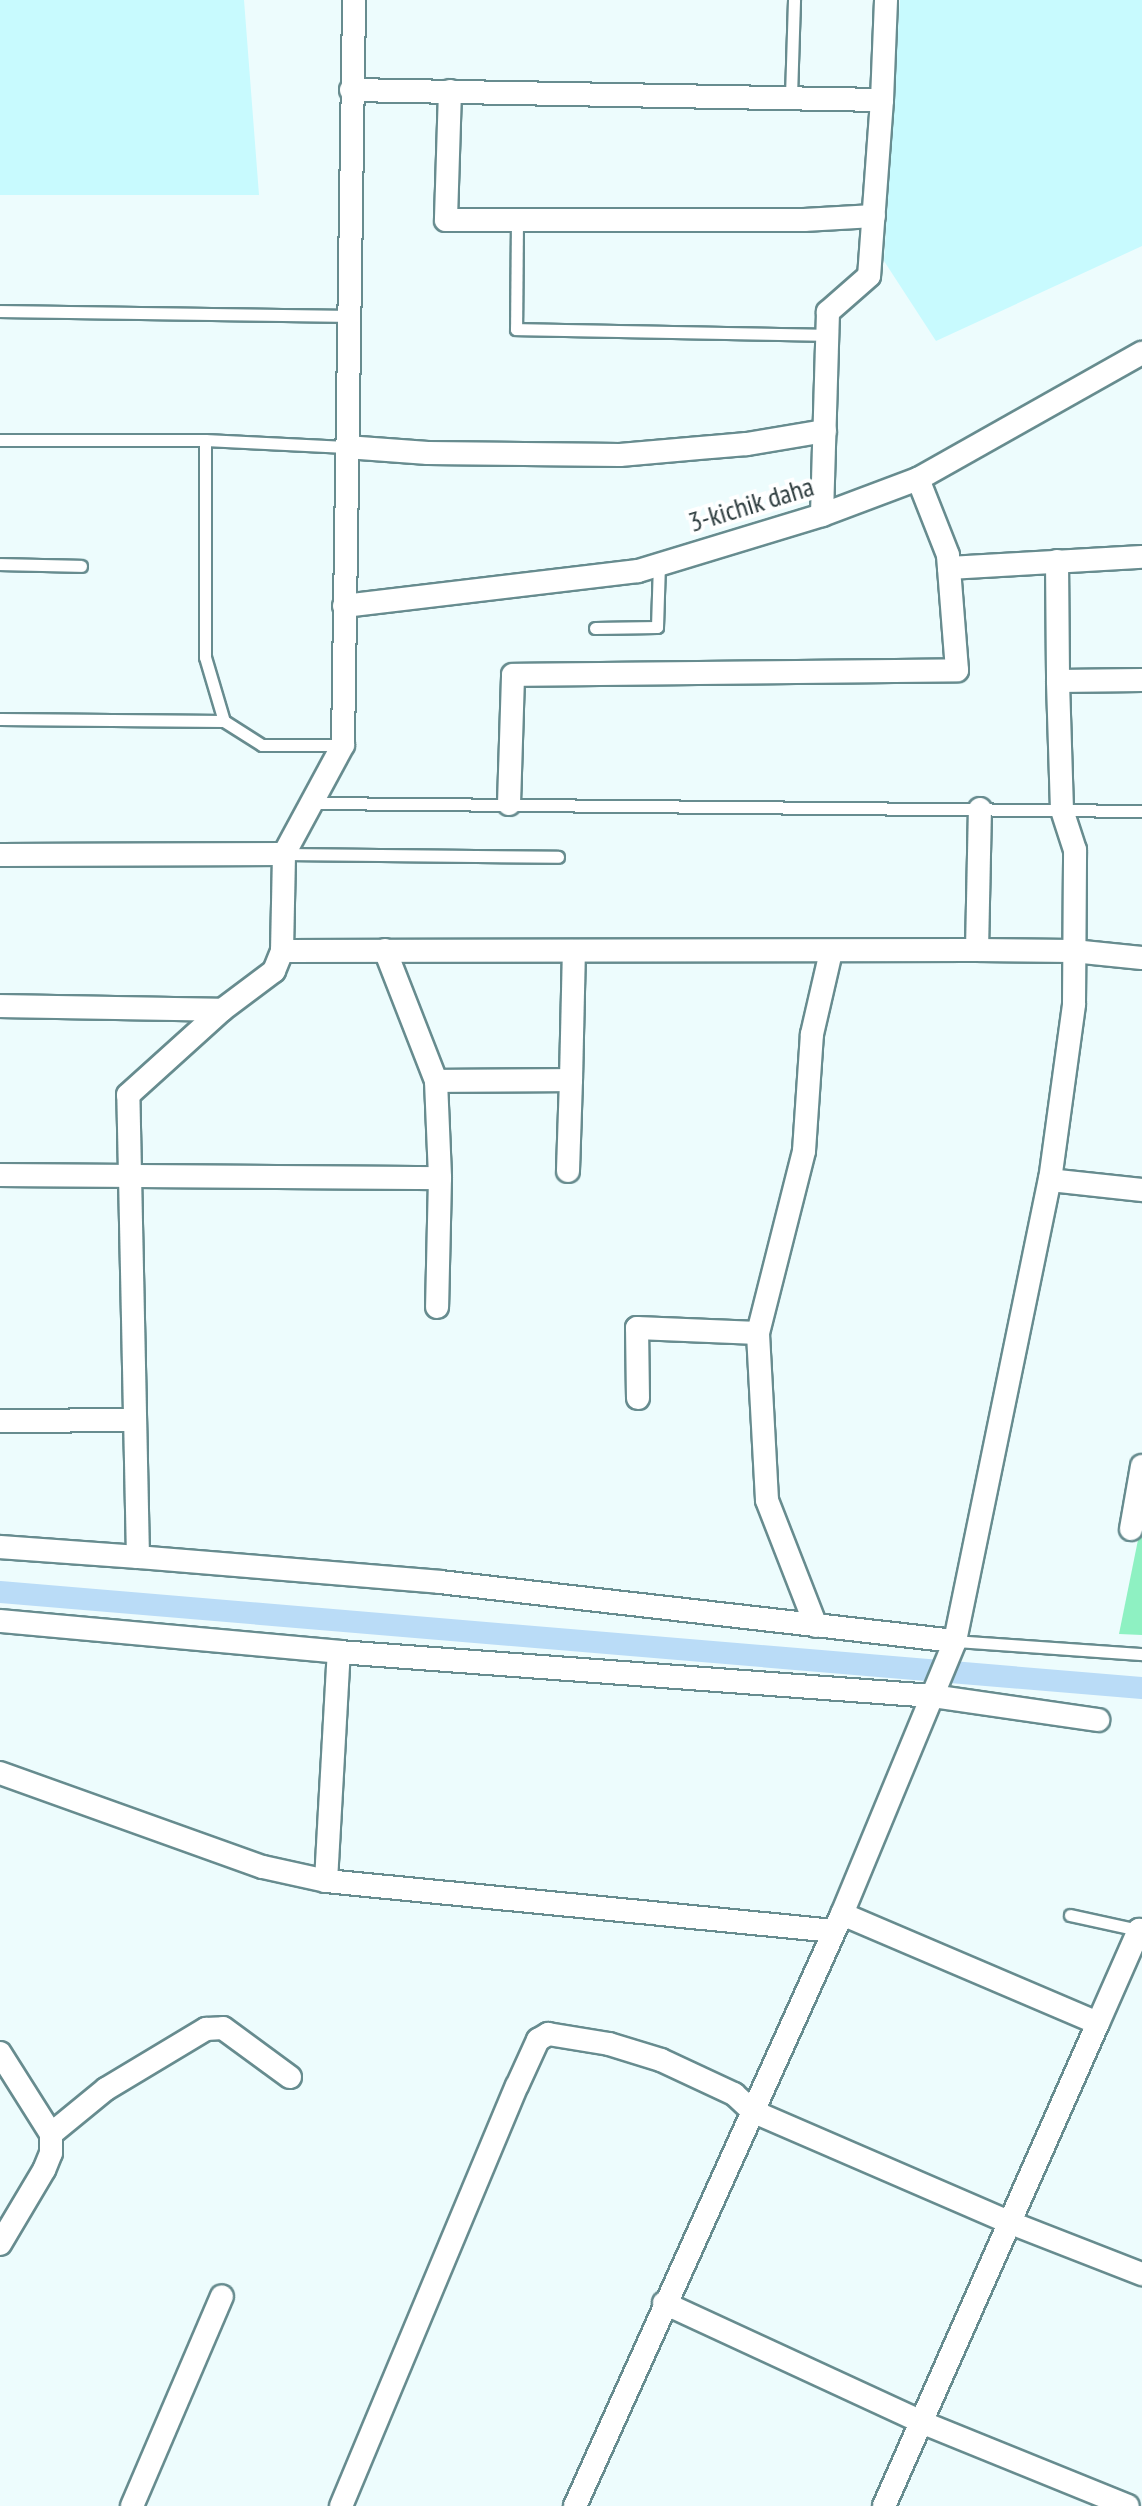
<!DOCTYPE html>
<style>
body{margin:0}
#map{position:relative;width:1142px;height:2506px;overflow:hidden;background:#edfcfd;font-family:"PT Sans Narrow",sans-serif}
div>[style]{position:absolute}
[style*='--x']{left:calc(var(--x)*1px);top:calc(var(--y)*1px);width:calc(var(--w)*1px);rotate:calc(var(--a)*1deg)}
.built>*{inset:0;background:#c8fafe}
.green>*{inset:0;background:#8ef1c2}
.canal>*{height:22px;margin:-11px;padding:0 11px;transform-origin:11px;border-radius:11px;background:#badcf7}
.roads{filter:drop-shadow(2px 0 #678c8f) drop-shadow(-2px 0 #678c8f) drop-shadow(0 2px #678c8f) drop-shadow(0 -2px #678c8f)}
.service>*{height:11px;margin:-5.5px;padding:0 5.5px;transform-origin:5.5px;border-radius:5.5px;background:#fff}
.minor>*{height:22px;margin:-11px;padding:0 11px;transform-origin:11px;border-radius:11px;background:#fff}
span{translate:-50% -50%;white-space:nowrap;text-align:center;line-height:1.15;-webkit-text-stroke:8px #fff;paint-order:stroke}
.street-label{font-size:28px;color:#2c3b3d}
</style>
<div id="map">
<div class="built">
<i style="clip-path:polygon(0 0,244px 0,259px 195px,0 195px)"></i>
<i style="clip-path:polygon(900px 0,1142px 0,1142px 246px,936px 341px,884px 261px)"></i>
</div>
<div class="green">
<i style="clip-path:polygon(1142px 1520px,1142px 1635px,1119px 1634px)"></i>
</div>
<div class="canal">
<i style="--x:0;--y:1592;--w:1146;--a:4.81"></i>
</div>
<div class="roads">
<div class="service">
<i style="--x:791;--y:96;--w:96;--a:-88.2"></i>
<i style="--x:517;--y:220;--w:109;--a:90.5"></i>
<i style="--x:516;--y:329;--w:312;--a:1.1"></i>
<i style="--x:0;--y:311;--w:348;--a:0.8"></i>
<i style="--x:0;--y:440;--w:205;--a:0"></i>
<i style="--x:205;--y:440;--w:217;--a:90"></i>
<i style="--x:205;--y:657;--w:67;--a:73.5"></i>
<i style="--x:205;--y:440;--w:141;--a:2.8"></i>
<i style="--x:0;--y:564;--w:81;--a:1.4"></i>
<i style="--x:595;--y:628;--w:62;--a:-0.9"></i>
<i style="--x:657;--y:627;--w:63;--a:-88.2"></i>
<i style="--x:0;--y:719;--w:224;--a:0.5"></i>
<i style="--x:224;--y:721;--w:45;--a:32.3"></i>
<i style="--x:262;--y:745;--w:81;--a:0"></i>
<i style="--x:313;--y:803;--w:829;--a:0.55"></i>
<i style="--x:284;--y:854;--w:274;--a:0.6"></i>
<i style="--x:955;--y:1641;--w:187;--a:4"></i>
<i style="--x:1070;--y:1915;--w:71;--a:12.3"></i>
</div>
<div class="minor">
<i style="--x:351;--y:90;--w:531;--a:1.08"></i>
<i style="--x:882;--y:100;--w:176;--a:94.2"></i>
<i style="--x:869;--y:276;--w:55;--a:138.7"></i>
<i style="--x:828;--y:312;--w:203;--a:91.7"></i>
<i style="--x:450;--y:91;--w:129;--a:91.8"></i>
<i style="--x:446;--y:220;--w:358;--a:0"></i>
<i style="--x:804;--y:220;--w:70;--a:-3.3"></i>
<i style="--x:882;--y:100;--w:100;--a:-87.7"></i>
<i style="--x:346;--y:447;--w:82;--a:4.2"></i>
<i style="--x:428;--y:453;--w:192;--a:0.6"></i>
<i style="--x:620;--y:455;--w:127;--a:-5"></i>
<i style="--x:747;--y:444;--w:79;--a:-9.5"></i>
<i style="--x:1057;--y:561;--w:120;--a:89.5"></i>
<i style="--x:1058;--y:681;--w:84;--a:-0.7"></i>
<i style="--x:949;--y:568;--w:193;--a:-3.3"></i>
<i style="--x:344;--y:606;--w:296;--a:-6.8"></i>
<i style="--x:638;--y:571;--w:192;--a:-16.9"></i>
<i style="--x:822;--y:515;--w:103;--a:-20.6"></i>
<i style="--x:918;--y:479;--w:257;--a:-29.4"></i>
<i style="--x:509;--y:804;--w:129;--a:-88.2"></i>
<i style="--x:513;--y:675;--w:444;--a:-0.6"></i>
<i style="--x:957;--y:670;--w:115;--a:-94.5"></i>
<i style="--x:948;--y:555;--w:82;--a:-111.5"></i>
<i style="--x:0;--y:855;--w:284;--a:-0.2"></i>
<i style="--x:284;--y:854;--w:124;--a:-61.6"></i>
<i style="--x:343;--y:745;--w:745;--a:-89.15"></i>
<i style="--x:385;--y:950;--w:141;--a:68.7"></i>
<i style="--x:436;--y:1081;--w:97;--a:87.6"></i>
<i style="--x:440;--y:1178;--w:129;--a:91.3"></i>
<i style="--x:977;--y:950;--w:141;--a:-88.8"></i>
<i style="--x:282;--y:951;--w:695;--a:-0.08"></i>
<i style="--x:977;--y:950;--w:96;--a:0.6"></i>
<i style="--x:1073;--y:951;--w:69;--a:5.8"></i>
<i style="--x:0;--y:1006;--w:222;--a:1"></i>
<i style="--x:571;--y:1080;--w:129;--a:-88.7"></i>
<i style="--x:436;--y:1081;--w:135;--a:-0.4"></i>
<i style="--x:571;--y:1080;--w:91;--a:91.9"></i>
<i style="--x:0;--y:1175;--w:440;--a:0.4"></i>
<i style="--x:1050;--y:1180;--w:93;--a:6.2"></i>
<i style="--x:638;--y:1398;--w:70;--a:-90.8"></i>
<i style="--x:637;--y:1328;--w:121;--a:2.4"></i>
<i style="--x:0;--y:1421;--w:135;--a:-0.4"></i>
<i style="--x:1131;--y:1529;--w:64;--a:-80.1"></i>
<i style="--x:0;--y:1547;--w:138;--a:4.1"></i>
<i style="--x:138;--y:1557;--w:462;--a:-91.2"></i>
<i style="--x:128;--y:1095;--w:127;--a:-42.1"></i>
<i style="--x:222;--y:1010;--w:65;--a:-36.9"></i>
<i style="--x:274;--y:971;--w:22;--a:-68"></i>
<i style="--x:282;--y:951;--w:97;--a:-88.8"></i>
<i style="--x:138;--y:1557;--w:303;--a:4.7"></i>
<i style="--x:440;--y:1582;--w:518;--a:6.54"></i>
<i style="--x:0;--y:1621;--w:340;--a:5.2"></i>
<i style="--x:339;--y:1652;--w:595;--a:4.24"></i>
<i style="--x:932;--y:1696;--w:168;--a:8.2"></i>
<i style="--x:816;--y:1626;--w:135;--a:-111.3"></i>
<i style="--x:767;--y:1500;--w:167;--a:-93.1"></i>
<i style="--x:758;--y:1333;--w:188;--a:-75.8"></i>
<i style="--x:804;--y:1151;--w:117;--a:-86.1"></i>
<i style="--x:812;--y:1034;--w:84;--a:-77"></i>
<i style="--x:0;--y:1773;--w:279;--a:19.7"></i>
<i style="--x:263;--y:1867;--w:65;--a:12.5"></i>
<i style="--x:326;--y:1881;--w:510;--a:5.62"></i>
<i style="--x:326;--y:1881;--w:229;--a:-86.8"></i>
<i style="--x:842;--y:1914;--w:278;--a:23.1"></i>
<i style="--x:1098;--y:2023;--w:528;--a:113.9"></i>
<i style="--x:1098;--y:2023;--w:102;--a:-66.2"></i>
<i style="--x:1139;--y:1930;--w:3;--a:18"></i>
<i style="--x:0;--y:2053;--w:96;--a:57.8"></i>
<i style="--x:51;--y:2134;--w:19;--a:90"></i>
<i style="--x:51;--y:2153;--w:18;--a:112"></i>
<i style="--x:44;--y:2170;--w:86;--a:120.7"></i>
<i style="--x:51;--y:2134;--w:71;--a:-39.3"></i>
<i style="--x:106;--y:2089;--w:117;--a:-31"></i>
<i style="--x:206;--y:2029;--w:17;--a:-3"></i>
<i style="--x:223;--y:2028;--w:83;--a:36.2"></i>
<i style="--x:664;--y:2303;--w:283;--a:24.8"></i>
<i style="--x:921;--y:2422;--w:223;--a:22.1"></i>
<i style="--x:132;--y:2506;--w:228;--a:-66.8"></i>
<i style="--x:341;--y:2506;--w:455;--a:-67.3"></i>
<i style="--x:517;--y:2086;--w:51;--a:-65.5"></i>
<i style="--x:538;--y:2040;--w:12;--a:-31"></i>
<i style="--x:548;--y:2034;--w:62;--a:9.3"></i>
<i style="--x:609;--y:2044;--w:54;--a:17.1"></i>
<i style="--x:661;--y:2060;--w:81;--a:25"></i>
<i style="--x:734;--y:2094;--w:25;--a:43"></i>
<i style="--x:752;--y:2111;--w:282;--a:23.4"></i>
<i style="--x:1011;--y:2223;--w:141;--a:21.3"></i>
<i style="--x:575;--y:2506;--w:649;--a:-65.72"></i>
<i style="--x:842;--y:1914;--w:295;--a:-67.5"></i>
<i style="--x:955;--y:1641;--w:471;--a:-78.4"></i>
<i style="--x:1050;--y:1180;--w:178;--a:-82.2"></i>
<i style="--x:1074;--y:1004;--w:154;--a:-89.6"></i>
<i style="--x:1075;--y:850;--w:42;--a:-108"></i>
<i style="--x:1062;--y:810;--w:129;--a:-91.8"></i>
</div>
</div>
<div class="street-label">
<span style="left:751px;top:504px;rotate:-17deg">3-kichik daha</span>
</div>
</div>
